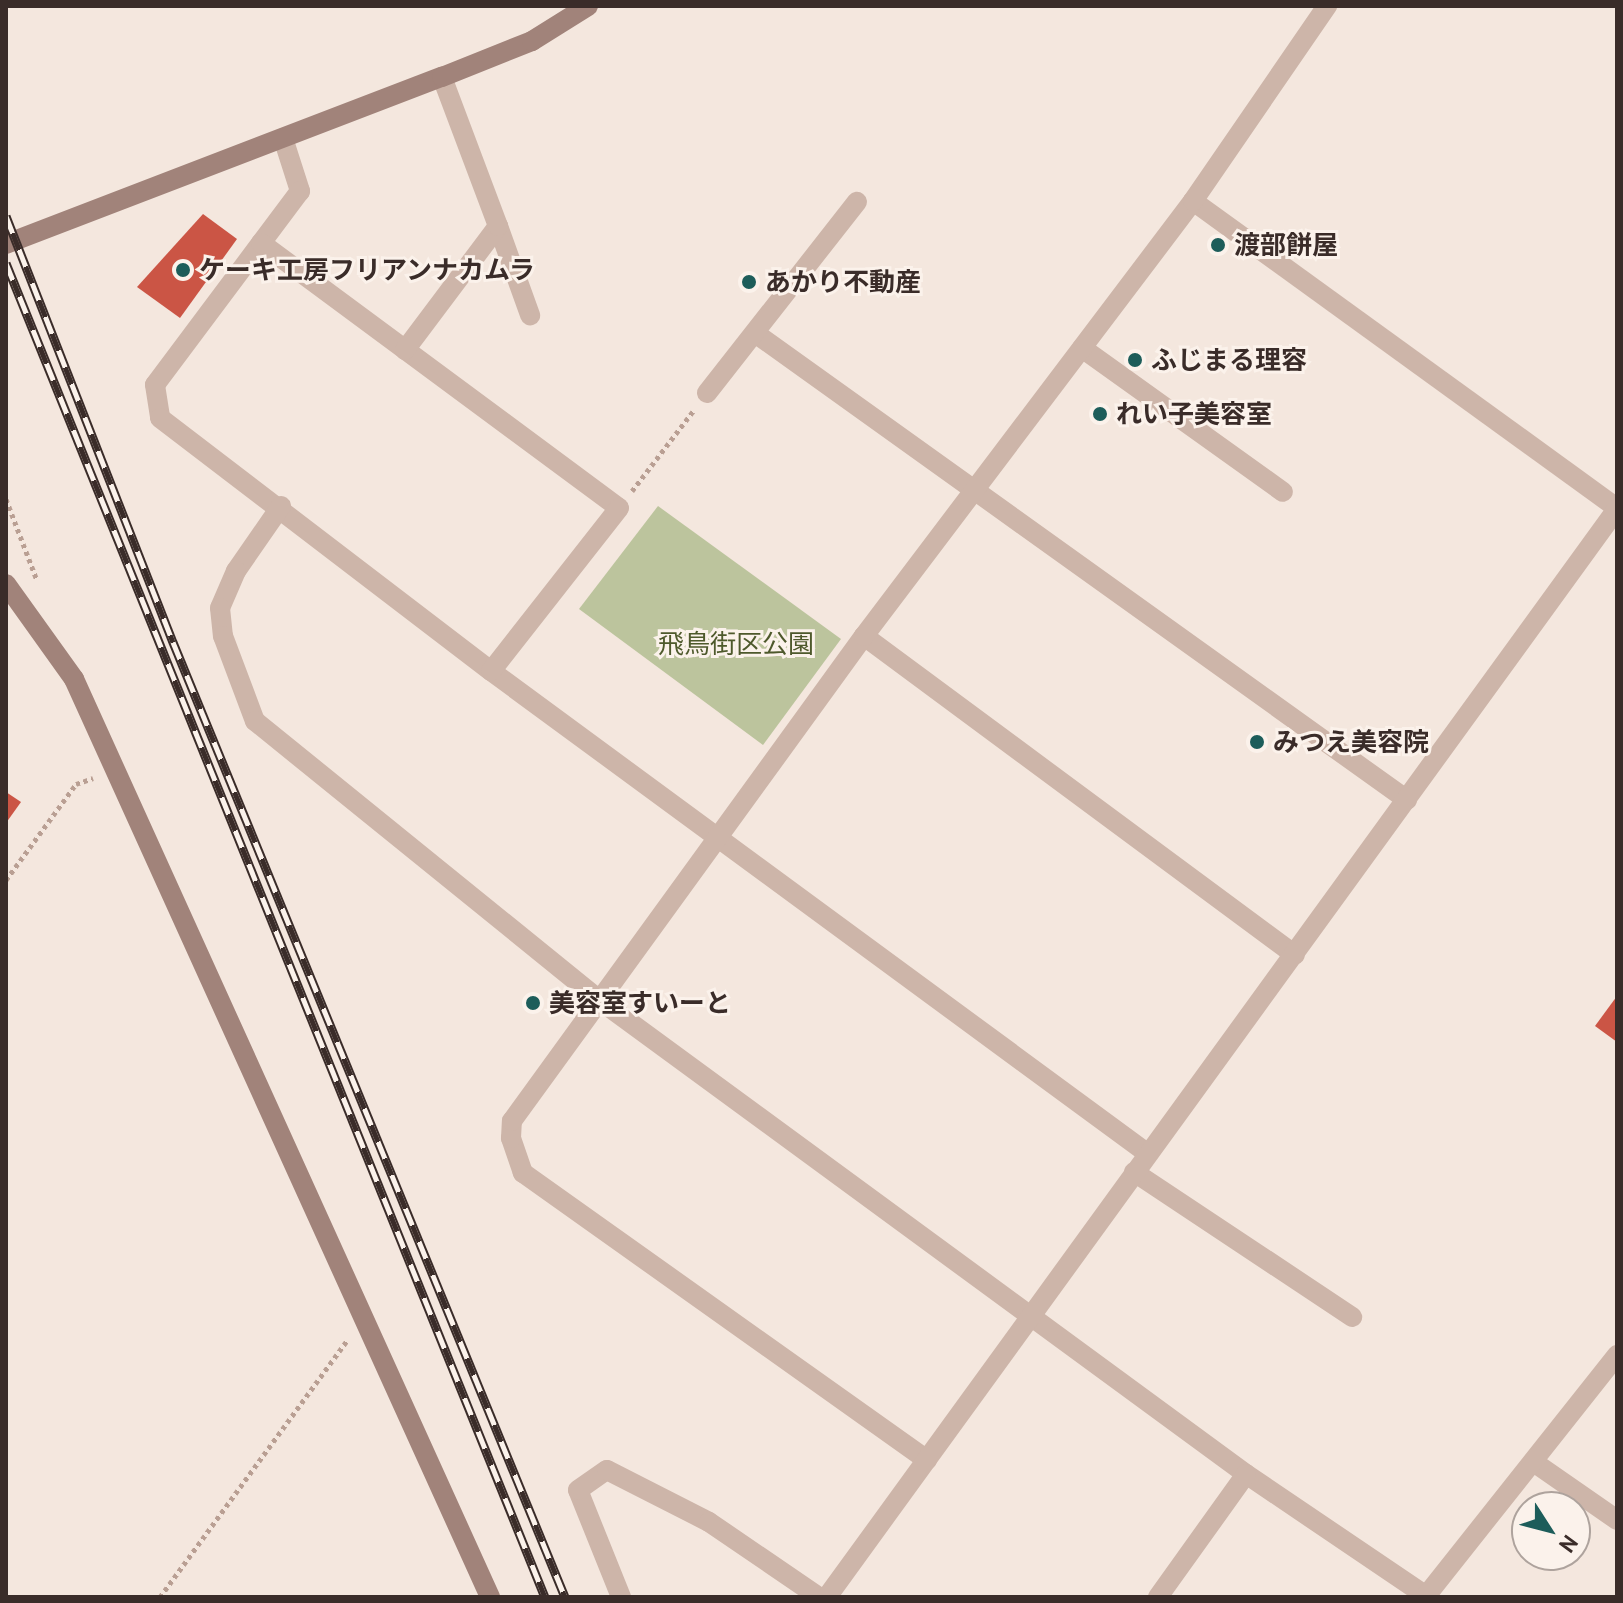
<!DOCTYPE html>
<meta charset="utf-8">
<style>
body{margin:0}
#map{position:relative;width:1623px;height:1603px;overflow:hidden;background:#f4e7de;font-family:"PT Sans","Noto Sans JP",sans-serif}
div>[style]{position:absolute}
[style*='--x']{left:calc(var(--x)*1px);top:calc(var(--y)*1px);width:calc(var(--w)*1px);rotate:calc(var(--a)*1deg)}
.green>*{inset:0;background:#bcc49d}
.building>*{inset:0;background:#cb5545}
.path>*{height:5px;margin-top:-2.5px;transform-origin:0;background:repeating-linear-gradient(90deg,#b99f93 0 4px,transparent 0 8px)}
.street>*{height:20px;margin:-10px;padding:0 10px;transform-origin:10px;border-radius:10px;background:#cdb5a9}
.secondary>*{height:20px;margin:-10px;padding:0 10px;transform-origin:10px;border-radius:10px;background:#a1837a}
.rail>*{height:9px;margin-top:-4.5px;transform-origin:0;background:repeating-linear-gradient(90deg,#fbf2eb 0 18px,#3a2c29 0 36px);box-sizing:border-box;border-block:2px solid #3a2c29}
.dots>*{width:22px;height:22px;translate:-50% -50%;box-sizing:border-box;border:4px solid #fbf2eb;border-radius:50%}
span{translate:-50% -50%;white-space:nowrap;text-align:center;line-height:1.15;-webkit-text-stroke:6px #fbf2eb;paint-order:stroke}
.poi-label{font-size:26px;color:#3a2c29;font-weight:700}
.left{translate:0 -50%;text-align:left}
.park-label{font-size:26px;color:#4e592c}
.frame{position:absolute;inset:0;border:8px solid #3a2c29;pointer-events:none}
.north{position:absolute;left:1511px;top:1491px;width:80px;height:80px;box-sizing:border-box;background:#fbf2eb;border:2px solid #aea39d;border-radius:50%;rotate:126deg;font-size:22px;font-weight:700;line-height:32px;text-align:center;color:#3a2c29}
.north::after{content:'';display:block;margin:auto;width:28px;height:36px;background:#1d5d5a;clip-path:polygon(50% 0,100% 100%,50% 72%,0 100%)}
</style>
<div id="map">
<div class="green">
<i style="clip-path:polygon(658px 506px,841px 639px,763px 745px,579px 609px)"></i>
</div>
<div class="building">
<i style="clip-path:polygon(203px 214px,237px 239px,180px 318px,137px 287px)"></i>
<i style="clip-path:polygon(6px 792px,21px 802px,6px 823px)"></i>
<i style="clip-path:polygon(1617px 996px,1617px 1042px,1595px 1026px)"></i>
</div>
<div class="path">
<i style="--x:632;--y:491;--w:102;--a:-52.6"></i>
<i style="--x:6;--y:499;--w:87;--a:69.1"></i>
<i style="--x:6;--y:880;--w:119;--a:-53.9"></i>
<i style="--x:76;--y:784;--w:18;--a:-19"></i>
<i style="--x:160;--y:1597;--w:319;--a:-53.9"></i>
</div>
<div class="street">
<i style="--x:283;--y:138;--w:56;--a:72.2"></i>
<i style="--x:300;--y:191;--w:242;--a:126.8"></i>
<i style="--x:155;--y:385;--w:33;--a:81"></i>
<i style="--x:160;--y:418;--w:417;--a:37.4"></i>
<i style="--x:491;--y:671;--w:814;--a:36.31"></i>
<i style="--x:1193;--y:201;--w:523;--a:35.91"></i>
<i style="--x:498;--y:226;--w:95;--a:70.2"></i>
<i style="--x:261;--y:243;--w:445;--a:36.5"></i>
<i style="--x:619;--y:508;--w:207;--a:128.1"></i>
<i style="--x:755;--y:333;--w:802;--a:35.61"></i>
<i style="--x:1082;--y:348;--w:247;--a:35.6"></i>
<i style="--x:405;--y:350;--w:155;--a:-53.1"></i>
<i style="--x:498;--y:226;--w:159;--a:-110.6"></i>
<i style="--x:707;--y:393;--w:243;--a:-51.9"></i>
<i style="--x:281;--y:506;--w:79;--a:124.7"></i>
<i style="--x:236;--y:571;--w:40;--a:113.4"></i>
<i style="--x:220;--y:608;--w:28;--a:84"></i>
<i style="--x:223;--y:636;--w:91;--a:69.4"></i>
<i style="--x:255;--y:721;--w:442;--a:39"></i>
<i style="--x:598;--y:999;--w:803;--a:36.24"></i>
<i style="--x:1246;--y:1474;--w:220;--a:34.1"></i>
<i style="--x:864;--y:636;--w:536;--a:36.51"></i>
<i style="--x:1134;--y:1172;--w:262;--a:33.6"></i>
<i style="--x:927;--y:1460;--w:496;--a:-144.6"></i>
<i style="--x:523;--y:1173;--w:37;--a:-109"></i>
<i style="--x:511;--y:1138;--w:17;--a:-87"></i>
<i style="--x:512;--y:1121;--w:599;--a:-54.03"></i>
<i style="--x:864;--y:636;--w:545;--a:-52.9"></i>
<i style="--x:1193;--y:201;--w:237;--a:-55.5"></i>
<i style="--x:1535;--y:1463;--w:100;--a:34.8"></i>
<i style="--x:1426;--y:1596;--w:308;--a:-51.6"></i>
<i style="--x:621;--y:1597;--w:115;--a:-111.9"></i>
<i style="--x:578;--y:1490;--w:35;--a:-35"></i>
<i style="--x:607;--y:1470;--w:114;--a:27"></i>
<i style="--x:709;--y:1522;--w:133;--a:34.3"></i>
<i style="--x:827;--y:1597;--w:1345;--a:-54.02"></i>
<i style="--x:1158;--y:1597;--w:151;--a:-54.4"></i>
</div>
<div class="secondary">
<i style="--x:6;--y:244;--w:467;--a:-21"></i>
<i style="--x:442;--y:77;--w:97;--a:-21.8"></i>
<i style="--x:532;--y:41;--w:66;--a:-32"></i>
<i style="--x:6;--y:584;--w:117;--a:54.4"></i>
<i style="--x:74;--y:679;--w:1008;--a:65.62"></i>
</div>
<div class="rail">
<i style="--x:6;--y:216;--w:458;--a:68.6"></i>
<i style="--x:173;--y:642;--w:1032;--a:67.68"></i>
<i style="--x:6;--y:263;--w:1439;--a:68"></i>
</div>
<div class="dots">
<i style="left:1218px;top:245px;background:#1d5d5a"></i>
<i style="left:183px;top:270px;background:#1d5d5a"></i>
<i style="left:749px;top:282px;background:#1d5d5a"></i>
<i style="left:1135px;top:360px;background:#1d5d5a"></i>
<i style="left:1100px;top:414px;background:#1d5d5a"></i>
<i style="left:1257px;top:742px;background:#1d5d5a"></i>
<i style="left:533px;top:1003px;background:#1d5d5a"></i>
</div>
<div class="poi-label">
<span class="left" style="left:1234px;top:245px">渡部餅屋</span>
<span class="left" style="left:199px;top:270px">ケーキ工房フリアンナカムラ</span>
<span class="left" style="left:765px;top:282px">あかり不動産</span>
<span class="left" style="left:1151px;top:360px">ふじまる理容</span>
<span class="left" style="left:1116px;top:414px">れい子美容室</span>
<span class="left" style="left:1273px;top:742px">みつえ美容院</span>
<span class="left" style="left:549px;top:1003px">美容室すいーと</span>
</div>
<div class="park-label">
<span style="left:736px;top:644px">飛鳥街区公園</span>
</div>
<div class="frame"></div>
<div class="north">N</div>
</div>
